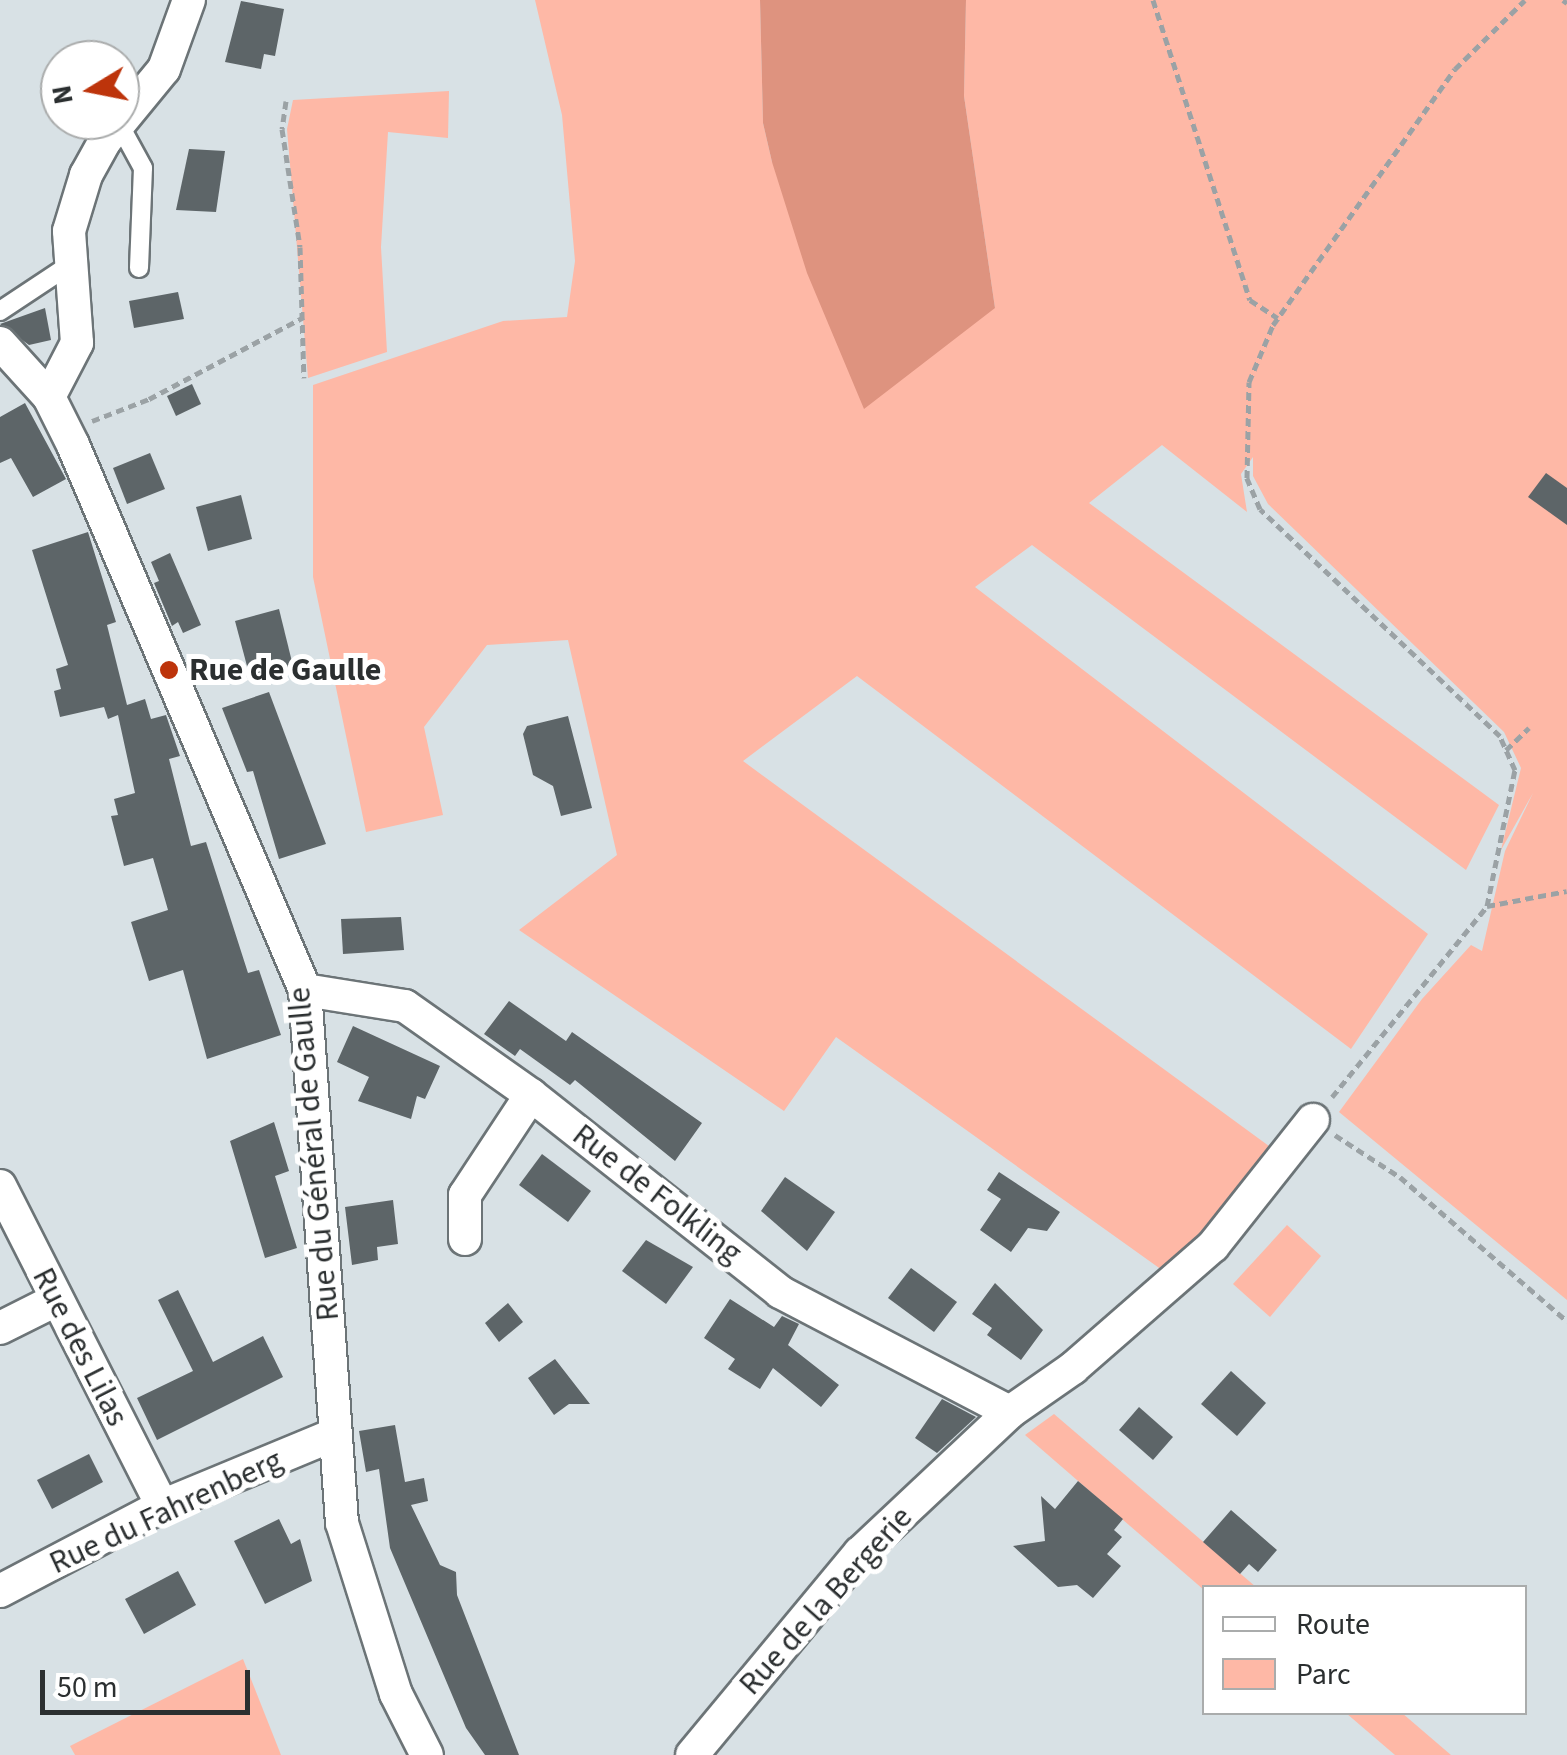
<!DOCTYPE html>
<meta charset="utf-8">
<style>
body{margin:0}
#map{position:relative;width:1567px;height:1755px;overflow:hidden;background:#d8e1e5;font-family:"Source Sans 3",sans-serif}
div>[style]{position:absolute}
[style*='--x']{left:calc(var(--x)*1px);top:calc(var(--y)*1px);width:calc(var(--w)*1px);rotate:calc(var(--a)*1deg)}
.green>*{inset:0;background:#feb8a6}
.forest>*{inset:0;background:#de937f}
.building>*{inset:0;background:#5d6568}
.path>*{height:5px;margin-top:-2.5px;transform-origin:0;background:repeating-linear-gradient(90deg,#9ba2a5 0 8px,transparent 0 13px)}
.roads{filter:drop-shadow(2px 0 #6c7477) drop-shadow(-2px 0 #6c7477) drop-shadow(0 2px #6c7477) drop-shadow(0 -2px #6c7477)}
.service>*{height:18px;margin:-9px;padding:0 9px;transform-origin:9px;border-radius:9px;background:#fff}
.minor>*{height:32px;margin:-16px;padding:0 16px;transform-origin:16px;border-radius:16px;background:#fff}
.dots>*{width:28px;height:28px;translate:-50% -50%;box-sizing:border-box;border:5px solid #fff;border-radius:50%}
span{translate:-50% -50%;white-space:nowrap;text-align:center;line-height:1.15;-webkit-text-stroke:10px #fff;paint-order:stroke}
.poi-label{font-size:32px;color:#2b2f30;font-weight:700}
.left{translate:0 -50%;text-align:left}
.street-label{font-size:32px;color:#2b2f30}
.legend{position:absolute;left:1202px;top:1585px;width:325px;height:130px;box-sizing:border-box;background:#fff;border:2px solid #aaacac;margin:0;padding:12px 18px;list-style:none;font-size:30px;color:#2b2f30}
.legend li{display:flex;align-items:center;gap:20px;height:50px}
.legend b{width:50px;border:2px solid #aaacac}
.north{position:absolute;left:40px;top:40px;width:100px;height:100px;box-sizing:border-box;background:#fff;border:2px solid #aaacac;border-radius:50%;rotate:260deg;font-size:28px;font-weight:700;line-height:40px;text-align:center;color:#2b2f30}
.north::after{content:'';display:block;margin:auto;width:35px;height:45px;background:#bd340b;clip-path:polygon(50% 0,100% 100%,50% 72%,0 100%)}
.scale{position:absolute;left:40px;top:1670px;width:210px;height:45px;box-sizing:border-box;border:5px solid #2b2f30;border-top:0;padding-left:12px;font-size:30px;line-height:35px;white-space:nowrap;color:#2b2f30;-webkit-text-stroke:8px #fff;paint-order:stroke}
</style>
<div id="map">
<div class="green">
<i style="clip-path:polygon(535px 0,760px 0,763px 123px,772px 162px,995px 308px,964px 96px,966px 0,1567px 0,1567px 1300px,1339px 1112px,1422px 999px,1471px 945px,1482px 951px,1505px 851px,1533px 793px,1501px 850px,1521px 768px,1504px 732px,1268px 504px,1253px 476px,1253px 457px,1241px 474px,1247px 512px,1162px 445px,1089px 503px,1499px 805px,1466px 870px,1032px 545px,975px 587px,1428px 934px,1351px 1049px,857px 676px,743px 761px,1277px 1152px,1169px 1275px,836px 1037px,784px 1111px,519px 930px,617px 855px,568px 640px,487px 645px,424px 727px,443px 815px,366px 832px,313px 577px,313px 385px,503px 321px,567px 317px,575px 261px,562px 115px)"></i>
<i style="clip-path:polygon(449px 91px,448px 138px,388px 132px,381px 247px,387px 352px,308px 378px,287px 129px,293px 100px)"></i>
<i style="clip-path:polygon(1287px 1225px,1321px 1256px,1270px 1317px,1233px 1284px)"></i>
<i style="clip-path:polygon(1054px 1414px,1256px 1587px,1204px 1590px,1025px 1435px)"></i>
<i style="clip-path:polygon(243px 1659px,281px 1755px,75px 1755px,70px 1746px)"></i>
<i style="clip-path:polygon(1346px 1713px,1402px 1713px,1451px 1755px,1395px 1755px)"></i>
</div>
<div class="forest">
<i style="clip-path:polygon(760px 0,966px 0,964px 96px,995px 308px,864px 409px,807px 273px,772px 162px,763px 123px)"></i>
</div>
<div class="building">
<i style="clip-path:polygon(241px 1px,284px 9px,275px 56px,264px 54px,261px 69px,225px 62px)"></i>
<i style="clip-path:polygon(189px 149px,225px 151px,216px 212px,176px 210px)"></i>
<i style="clip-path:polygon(178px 292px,184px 319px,134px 328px,129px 301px)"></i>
<i style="clip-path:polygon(45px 308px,51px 340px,29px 345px,0 324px)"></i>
<i style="clip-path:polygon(192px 384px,201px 404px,176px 416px,167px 396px)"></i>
<i style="clip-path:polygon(25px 403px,66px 479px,33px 497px,11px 458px,0 463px,0 417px)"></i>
<i style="clip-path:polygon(150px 453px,165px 489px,127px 504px,113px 468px)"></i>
<i style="clip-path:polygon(1546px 473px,1567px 488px,1567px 525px,1528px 497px)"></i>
<i style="clip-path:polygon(241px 495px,252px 539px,208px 551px,196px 507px)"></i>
<i style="clip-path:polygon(88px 532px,116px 622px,107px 625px,127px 705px,145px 699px,151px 719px,166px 715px,180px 756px,169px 759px,191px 846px,206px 842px,248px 973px,259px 970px,281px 1035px,207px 1059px,183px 970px,149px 981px,131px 922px,168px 910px,153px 858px,124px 866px,111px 816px,118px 815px,114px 799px,135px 793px,118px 715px,108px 719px,104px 707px,60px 717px,54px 691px,61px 689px,56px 669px,68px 665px,32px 550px)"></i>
<i style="clip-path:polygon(170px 553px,201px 625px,183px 633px,178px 622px,172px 626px,154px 583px,159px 581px,151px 562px)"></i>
<i style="clip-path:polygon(279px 609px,294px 670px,251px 681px,235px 621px)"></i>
<i style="clip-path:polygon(269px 692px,326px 844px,279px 859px,253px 771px,247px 772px,222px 708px)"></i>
<i style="clip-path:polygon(568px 716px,592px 808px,561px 816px,553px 786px,533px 775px,523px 734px,527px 726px)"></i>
<i style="clip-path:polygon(401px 917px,404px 950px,343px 954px,341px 919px)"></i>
<i style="clip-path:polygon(509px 1001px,566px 1041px,572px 1032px,702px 1123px,675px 1161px,575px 1080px,570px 1085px,520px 1049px,515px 1056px,484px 1034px)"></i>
<i style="clip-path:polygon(353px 1026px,440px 1066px,425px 1099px,417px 1096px,411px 1119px,358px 1101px,369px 1077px,337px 1062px)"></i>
<i style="clip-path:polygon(274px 1122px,289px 1171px,275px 1176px,297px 1248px,265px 1258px,230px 1141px)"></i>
<i style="clip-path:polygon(542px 1154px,591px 1191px,568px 1222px,519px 1185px)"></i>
<i style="clip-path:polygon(999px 1172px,1060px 1212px,1047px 1231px,1028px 1228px,1011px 1252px,980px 1230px,1001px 1199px,987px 1190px)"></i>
<i style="clip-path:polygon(785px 1177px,835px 1212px,807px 1251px,761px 1211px)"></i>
<i style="clip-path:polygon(393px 1200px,398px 1244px,377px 1247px,378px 1260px,352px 1265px,345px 1207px)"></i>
<i style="clip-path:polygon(646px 1240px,693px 1267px,666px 1304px,622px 1271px)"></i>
<i style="clip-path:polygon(911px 1268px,957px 1302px,934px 1332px,888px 1298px)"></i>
<i style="clip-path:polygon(995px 1283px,1043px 1330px,1021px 1360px,987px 1335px,992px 1328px,972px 1314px)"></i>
<i style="clip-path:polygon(178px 1290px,213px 1362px,263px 1336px,283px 1377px,157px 1440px,137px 1398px,193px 1371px,158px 1300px)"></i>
<i style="clip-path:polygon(730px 1299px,774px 1327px,782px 1316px,799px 1324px,788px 1345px,839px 1385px,821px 1407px,773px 1368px,760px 1389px,728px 1369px,735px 1359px,704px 1338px)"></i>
<i style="clip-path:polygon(508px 1303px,523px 1322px,499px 1342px,485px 1323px)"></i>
<i style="clip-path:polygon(555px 1359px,590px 1404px,569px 1404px,554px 1415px,528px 1378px)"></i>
<i style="clip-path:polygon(1231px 1371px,1266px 1403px,1237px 1436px,1201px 1404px)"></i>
<i style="clip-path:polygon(942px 1399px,976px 1417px,937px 1453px,915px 1438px)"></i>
<i style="clip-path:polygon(1139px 1407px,1173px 1437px,1153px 1460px,1119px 1430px)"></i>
<i style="clip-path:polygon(395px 1425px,405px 1482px,424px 1478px,428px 1501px,411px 1505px,440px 1565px,456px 1572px,457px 1595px,519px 1755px,485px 1755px,466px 1728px,390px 1548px,379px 1469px,366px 1472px,359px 1431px)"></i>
<i style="clip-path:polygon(89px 1454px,103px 1482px,52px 1509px,37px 1480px)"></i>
<i style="clip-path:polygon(1078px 1481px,1123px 1519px,1114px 1530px,1122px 1537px,1107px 1554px,1121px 1566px,1093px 1598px,1077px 1585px,1058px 1587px,1013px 1546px,1045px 1541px,1041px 1496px,1055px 1509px)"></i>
<i style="clip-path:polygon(1231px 1510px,1277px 1550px,1258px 1572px,1249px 1564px,1240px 1574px,1203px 1542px)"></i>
<i style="clip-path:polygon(279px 1519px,291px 1544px,300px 1539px,312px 1581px,265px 1604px,234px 1541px)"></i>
<i style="clip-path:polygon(178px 1571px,196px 1605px,144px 1634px,125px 1599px)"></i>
</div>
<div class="path">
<i style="--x:1153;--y:0;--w:315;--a:72.1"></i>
<i style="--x:1250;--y:300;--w:33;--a:33"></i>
<i style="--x:1563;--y:0;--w:5;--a:37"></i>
<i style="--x:286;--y:101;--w:28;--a:98"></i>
<i style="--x:282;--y:129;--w:119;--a:81.3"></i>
<i style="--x:300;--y:247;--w:131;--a:88.3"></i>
<i style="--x:92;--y:421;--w:61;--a:-21.1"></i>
<i style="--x:149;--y:399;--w:175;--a:-27.9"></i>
<i style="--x:1506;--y:750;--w:32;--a:-44"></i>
<i style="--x:1487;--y:906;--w:81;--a:-10.6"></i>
<i style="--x:1332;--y:1097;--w:246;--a:-50.9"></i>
<i style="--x:1487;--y:906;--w:139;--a:-78.4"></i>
<i style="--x:1515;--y:770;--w:37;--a:-114"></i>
<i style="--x:1500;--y:736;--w:330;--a:-136.6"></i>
<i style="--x:1260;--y:509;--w:34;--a:-113"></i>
<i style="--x:1247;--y:478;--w:96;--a:-88.8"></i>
<i style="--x:1249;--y:382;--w:62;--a:-67.2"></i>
<i style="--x:1273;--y:325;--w:314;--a:-54.6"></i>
<i style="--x:1455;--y:69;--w:98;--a:-44.6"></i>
<i style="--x:1335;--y:1135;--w:77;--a:32.9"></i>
<i style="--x:1400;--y:1177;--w:221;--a:40.8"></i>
</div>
<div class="roads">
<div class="service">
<i style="--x:119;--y:124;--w:50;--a:61.4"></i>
<i style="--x:143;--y:168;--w:100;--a:92.3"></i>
<i style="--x:0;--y:311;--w:85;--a:-33.5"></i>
</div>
<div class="minor">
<i style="--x:0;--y:343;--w:73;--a:47.8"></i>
<i style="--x:49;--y:397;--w:54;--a:63.4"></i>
<i style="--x:73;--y:445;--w:592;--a:66.94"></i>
<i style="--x:305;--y:990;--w:534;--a:86.03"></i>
<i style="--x:342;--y:1523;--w:179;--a:72.5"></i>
<i style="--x:396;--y:1694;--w:68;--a:63.1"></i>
<i style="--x:49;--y:397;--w:61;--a:-62.6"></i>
<i style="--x:77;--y:343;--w:112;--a:-94.1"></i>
<i style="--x:69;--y:231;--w:59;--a:-73.1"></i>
<i style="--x:86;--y:175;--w:38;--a:-61"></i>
<i style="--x:104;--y:142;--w:94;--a:-50.6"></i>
<i style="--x:164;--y:69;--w:73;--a:-70.1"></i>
<i style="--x:305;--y:990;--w:101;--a:9.1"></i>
<i style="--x:405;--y:1006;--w:154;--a:35.2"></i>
<i style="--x:531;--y:1095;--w:318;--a:38.3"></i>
<i style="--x:780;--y:1292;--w:259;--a:27.6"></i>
<i style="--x:0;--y:1186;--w:359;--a:63.1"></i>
<i style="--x:465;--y:1239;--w:44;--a:-90"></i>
<i style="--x:465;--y:1195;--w:120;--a:-56.6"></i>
<i style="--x:0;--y:1328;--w:60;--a:-26.6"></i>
<i style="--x:0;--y:1591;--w:183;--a:-27.7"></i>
<i style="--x:162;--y:1506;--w:185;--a:-22.5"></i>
<i style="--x:692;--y:1755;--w:263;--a:-50.3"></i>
<i style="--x:860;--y:1553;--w:206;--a:-43.2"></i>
<i style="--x:1010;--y:1412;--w:77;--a:-34.9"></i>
<i style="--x:1073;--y:1368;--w:186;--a:-41.1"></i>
<i style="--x:1213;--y:1246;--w:161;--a:-51.6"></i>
</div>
</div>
<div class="dots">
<i style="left:169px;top:670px;background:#bd340b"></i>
</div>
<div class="poi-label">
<span class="left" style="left:189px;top:670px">Rue de Gaulle</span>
</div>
<div class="street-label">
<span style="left:314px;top:1154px;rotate:-95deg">Rue du Général de Gaulle</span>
<span style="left:657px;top:1194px;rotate:38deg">Rue de Folkling</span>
<span style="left:80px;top:1347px;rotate:63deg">Rue des Lilas</span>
<span style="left:166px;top:1512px;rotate:-25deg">Rue du Fahrenberg</span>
<span style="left:826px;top:1601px;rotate:-48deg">Rue de la Bergerie</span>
</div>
<ul class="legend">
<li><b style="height:12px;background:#fff"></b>Route</li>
<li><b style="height:28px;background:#feb8a6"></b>Parc</li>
</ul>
<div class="north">N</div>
<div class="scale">50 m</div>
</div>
